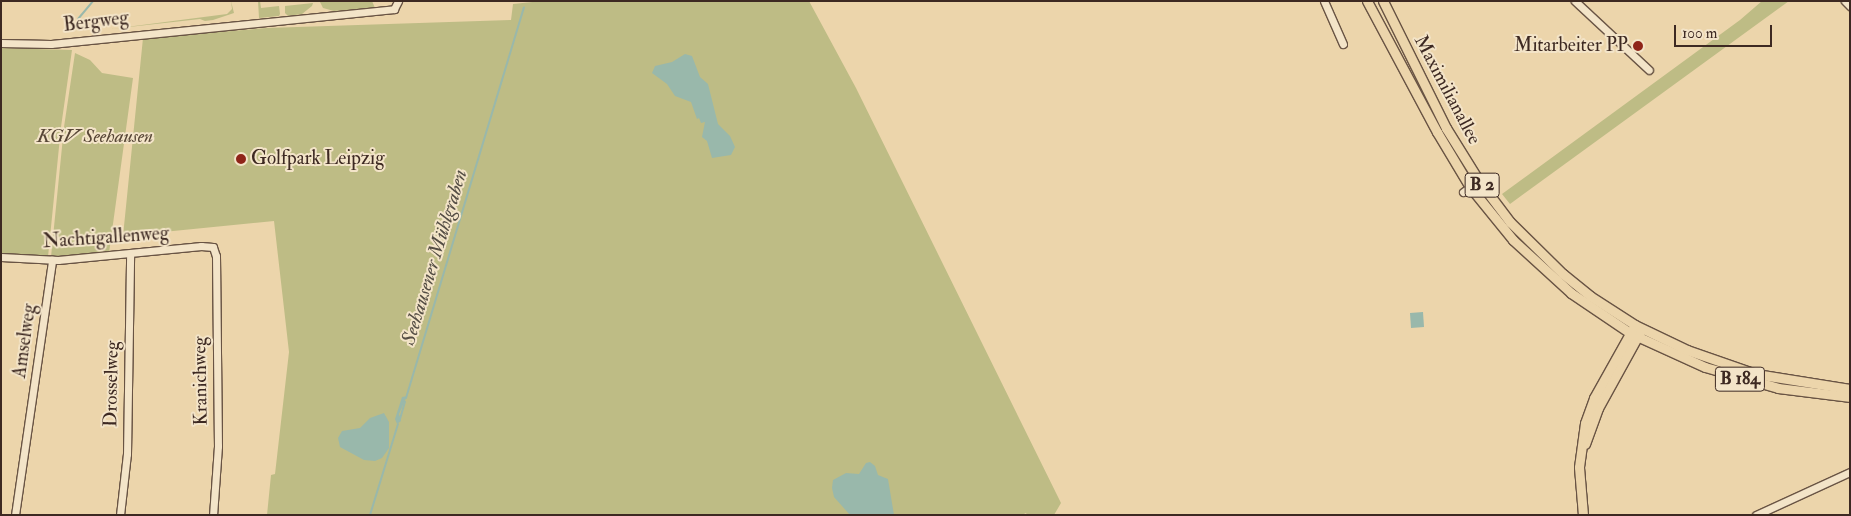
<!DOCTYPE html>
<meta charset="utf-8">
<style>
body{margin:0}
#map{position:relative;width:1851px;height:516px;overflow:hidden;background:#ecd5ab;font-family:"IM FELL Double Pica",serif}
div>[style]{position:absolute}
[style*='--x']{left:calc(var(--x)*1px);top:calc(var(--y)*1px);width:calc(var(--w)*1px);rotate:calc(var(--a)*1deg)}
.green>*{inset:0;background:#bebc85}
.water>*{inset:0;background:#99b8ab}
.stream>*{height:2px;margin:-1px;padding:0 1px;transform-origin:1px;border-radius:1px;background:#99b8ab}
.roads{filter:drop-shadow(1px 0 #695444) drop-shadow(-1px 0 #695444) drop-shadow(0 1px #695444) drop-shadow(0 -1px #695444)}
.minor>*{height:7px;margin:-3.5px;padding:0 3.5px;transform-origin:3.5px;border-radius:3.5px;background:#f3e4c8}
.major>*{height:9px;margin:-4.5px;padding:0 4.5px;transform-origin:4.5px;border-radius:4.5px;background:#ecd5ab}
.dots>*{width:14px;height:14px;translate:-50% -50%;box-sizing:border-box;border:2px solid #f3e4c8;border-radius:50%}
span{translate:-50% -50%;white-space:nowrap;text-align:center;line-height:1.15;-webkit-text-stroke:4px #f3e4c8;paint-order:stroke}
.shield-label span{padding:1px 4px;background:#f3e4c8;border:1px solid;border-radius:4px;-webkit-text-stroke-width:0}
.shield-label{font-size:18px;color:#3d2922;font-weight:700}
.street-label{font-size:19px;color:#3d2922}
.poi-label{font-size:19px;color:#3d2922}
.right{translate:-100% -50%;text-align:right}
.left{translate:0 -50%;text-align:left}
.park-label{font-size:19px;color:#574636;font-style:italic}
.water-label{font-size:20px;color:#544d44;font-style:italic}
.frame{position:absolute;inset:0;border:2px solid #3d2922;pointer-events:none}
.scale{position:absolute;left:1674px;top:25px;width:98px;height:22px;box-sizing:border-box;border:2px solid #3d2922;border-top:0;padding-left:6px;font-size:15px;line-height:18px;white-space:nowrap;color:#3d2922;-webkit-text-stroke:4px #f3e4c8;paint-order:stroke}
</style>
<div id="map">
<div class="green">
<i style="clip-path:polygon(231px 1px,234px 13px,213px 20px,205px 21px,200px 19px,111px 29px,227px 14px,232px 9px)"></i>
<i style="clip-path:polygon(258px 1px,260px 1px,261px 8px,279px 6px,280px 14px,279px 16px,259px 18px)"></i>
<i style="clip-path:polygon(372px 1px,375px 8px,334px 11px,323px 8px,320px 2px)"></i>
<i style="clip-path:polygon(542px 1px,809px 1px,856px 88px,1061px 503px,1054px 515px,1027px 515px,1026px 513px,1022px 515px,267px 515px,271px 475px,275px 474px,289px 352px,274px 221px,123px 236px,143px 38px,267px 28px,511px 20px,513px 4px)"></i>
<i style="clip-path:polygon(1762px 1px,1789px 1px,1510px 204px,1502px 194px,1740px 20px)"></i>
<i style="clip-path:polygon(313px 3px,312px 6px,302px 14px,288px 16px,285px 13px,285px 6px)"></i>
<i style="clip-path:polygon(1px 48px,72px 50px,61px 127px,48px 257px,1px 254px)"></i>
<i style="clip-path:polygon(75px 53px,90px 60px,102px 73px,133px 78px,109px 253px,51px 257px,64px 127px)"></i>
</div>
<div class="water">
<i style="clip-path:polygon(685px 54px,692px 56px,700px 77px,708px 84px,718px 124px,730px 136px,735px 147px,731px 155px,712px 158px,707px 141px,702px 137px,705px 122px,701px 123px,699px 118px,697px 119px,691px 102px,675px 96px,667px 84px,652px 73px,655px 66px,672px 62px)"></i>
<i style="clip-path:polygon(1423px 312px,1424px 327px,1411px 328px,1410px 313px)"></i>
<i style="clip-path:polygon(407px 396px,399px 414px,401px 421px,397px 424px,395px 419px,402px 397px)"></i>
<i style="clip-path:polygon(384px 413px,389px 422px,389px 448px,382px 458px,375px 461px,364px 460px,340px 447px,338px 438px,342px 431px,360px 428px,370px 418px)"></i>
<i style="clip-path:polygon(870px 462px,875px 466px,878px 475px,888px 479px,894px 515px,850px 515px,834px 497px,832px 488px,833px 480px,846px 473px,859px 474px,866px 463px)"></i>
</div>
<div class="stream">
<i style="--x:78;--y:19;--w:23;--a:-50"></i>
<i style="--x:406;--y:398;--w:408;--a:-73.2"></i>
<i style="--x:400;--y:419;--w:18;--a:-74"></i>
<i style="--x:370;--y:515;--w:95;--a:-72.9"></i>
</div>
<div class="roads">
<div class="minor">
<i style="--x:1324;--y:1;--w:47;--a:66.2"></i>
<i style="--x:1575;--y:1;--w:101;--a:43"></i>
<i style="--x:1845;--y:1;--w:7;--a:45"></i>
<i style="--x:1;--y:43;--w:50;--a:1.1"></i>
<i style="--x:51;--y:44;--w:345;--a:-5.8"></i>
<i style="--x:394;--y:9;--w:9;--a:-63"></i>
<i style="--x:1463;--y:192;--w:9;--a:-36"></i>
<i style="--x:1;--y:257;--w:57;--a:3"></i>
<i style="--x:58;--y:260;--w:144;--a:-5.6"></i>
<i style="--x:201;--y:246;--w:12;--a:5"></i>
<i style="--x:213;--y:247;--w:9;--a:72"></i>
<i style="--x:216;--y:256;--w:190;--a:89.4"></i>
<i style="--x:218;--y:446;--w:69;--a:94.1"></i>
<i style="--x:15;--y:515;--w:258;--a:-81.7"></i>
<i style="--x:120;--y:515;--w:61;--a:-83.5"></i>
<i style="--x:127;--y:454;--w:200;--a:-89.1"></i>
<i style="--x:1756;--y:515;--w:103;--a:-24.6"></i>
</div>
<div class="major">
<i style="--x:1367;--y:1;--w:149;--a:61.9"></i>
<i style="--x:1437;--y:132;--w:64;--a:59"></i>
<i style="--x:1470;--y:187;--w:68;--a:50.9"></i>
<i style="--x:1513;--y:240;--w:79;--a:42.4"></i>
<i style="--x:1571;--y:293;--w:71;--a:34.1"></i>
<i style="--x:1630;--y:333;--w:82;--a:24.4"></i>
<i style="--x:1705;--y:367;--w:76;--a:16"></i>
<i style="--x:1778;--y:388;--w:73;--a:7.1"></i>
<i style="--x:1383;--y:1;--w:142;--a:63.6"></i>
<i style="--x:1446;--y:128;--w:62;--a:58.1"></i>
<i style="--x:1479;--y:181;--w:51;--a:52.9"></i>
<i style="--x:1510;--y:222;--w:74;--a:44.5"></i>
<i style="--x:1563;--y:274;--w:35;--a:39"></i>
<i style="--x:1590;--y:296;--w:54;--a:32.8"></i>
<i style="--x:1635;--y:325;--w:58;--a:25.7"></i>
<i style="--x:1687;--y:350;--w:73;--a:19.2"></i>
<i style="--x:1756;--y:374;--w:95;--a:9.1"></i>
<i style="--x:1585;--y:444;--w:38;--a:-70"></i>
<i style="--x:1598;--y:408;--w:87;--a:-61.1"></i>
<i style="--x:1583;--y:515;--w:48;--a:-94.8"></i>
<i style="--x:1579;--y:467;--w:44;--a:-82.2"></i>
<i style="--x:1585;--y:423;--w:27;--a:-70"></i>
<i style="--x:1594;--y:398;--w:78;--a:-60.8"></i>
</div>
</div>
<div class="dots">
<i style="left:1638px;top:46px;background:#8f2418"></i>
<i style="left:241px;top:159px;background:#8f2418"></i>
</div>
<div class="shield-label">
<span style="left:1482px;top:185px">B 2</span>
<span style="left:1740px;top:379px">B 184</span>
</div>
<div class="street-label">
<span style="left:96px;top:22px;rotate:-7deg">Bergweg</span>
<span style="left:1447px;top:90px;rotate:62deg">Maximilianallee</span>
<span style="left:106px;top:238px;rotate:-4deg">Nachtigallenweg</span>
<span style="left:25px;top:341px;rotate:-82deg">Amselweg</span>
<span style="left:201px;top:381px;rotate:-91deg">Kranichweg</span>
<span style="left:112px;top:384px;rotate:-89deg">Drosselweg</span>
</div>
<div class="poi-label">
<span class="right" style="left:1628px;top:46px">Mitarbeiter PP</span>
<span class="left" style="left:251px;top:159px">Golfpark Leipzig</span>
</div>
<div class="park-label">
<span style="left:95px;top:137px">KGV Seehausen</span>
</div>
<div class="water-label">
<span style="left:434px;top:257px;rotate:-73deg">Seehausener Mühlgraben</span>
</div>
<div class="frame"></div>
<div class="scale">100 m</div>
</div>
